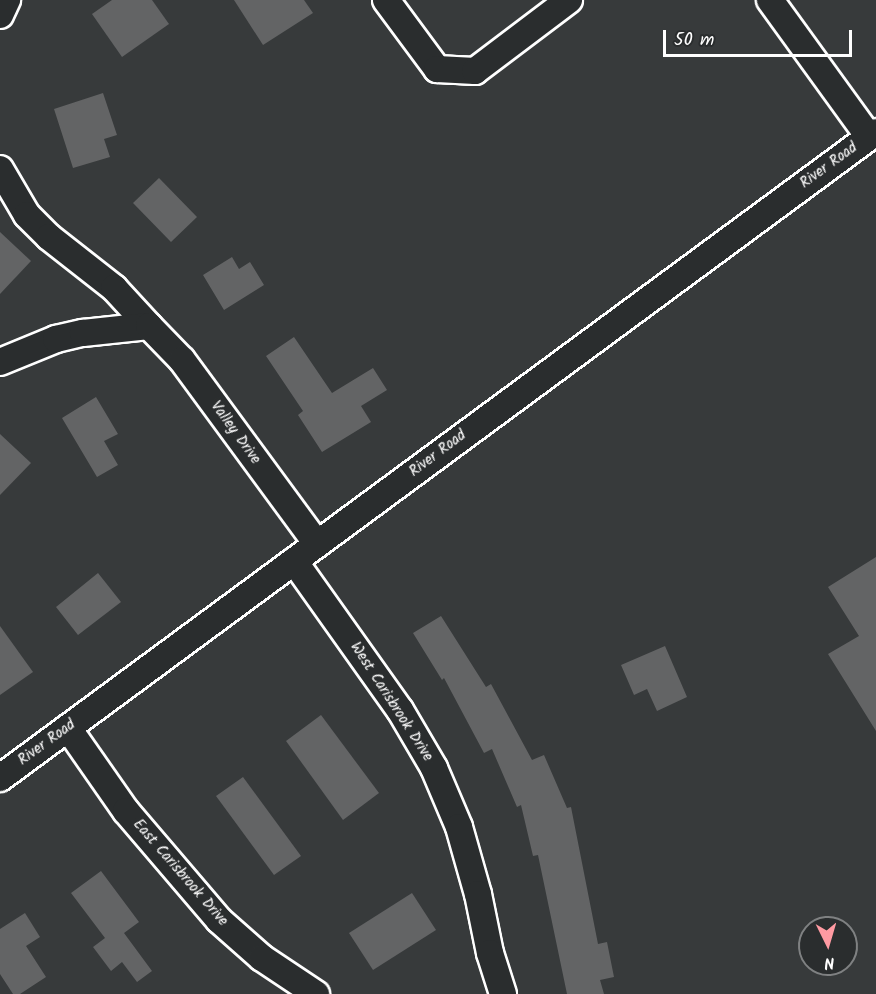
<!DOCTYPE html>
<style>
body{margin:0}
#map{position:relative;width:876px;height:994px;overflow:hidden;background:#373a3b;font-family:Kalam,sans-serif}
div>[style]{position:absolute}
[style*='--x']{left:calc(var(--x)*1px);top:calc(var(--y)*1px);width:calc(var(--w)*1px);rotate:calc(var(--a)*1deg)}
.building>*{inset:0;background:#636465}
.roads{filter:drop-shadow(2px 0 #fff) drop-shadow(-2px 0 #fff) drop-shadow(0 2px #fff) drop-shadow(0 -2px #fff)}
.minor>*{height:26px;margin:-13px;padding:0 13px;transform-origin:13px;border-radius:13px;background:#2a2d2e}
span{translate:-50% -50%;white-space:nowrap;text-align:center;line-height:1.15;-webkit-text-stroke:6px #2a2d2e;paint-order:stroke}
.street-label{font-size:15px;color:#fff}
.north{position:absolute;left:798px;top:916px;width:60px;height:60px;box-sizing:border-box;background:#2a2d2e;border:2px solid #7f8182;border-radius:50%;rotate:175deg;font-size:16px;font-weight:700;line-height:24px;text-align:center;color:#fff}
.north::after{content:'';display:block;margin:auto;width:21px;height:27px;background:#ff9aa2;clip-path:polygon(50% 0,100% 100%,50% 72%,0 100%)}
.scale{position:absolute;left:663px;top:30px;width:189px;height:27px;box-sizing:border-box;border:3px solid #fff;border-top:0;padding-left:8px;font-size:18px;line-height:21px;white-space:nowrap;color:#fff;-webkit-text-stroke:4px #2a2d2e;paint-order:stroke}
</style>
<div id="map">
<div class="building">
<i style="clip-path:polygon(112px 0,152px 0,169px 24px,122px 57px,92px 14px)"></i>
<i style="clip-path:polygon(234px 0,304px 0,313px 13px,263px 45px)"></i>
<i style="clip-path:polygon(103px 93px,117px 135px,104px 139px,110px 157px,73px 168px,54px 109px)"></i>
<i style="clip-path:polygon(159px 178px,197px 217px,171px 242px,133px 203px)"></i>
<i style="clip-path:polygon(0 232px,31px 261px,0 294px)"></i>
<i style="clip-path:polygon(232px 257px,239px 269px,250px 262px,264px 285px,224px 310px,203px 275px)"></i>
<i style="clip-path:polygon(294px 337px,332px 393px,373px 368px,387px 390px,361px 406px,371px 422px,322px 452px,298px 415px,303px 411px,266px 356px)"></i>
<i style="clip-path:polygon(96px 397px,118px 434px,104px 441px,118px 465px,97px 477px,62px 418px)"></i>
<i style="clip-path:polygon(0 434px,31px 463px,0 495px)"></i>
<i style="clip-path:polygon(876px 557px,876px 731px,828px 654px,859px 636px,828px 587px)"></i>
<i style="clip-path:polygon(98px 573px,121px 602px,78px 635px,56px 607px)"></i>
<i style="clip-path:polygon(441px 616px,486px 687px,491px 684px,532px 760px,544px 755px,567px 808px,571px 807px,598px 944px,607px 942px,614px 977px,600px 980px,604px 994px,567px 994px,538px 855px,533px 856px,521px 805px,517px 807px,492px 749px,484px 753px,444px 678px,442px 680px,413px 633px)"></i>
<i style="clip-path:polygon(0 626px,33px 672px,0 695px)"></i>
<i style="clip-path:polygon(665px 646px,687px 697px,657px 711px,647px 689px,634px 695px,621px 665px)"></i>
<i style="clip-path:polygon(321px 715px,379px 793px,343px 820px,286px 741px)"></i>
<i style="clip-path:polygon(243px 777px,301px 856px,274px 875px,216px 796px)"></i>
<i style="clip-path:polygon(101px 871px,139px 922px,124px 933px,152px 971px,137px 982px,122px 962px,111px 971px,93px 947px,105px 938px,71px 893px)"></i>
<i style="clip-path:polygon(412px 893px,436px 930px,373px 970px,349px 933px)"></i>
<i style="clip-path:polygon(25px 913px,40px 937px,26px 946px,46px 977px,20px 994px,13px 994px,0 974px,0 929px)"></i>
</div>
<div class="roads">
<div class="minor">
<i style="--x:386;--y:0;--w:86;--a:53.5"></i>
<i style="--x:437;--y:69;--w:38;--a:3"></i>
<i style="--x:475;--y:71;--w:118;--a:-37.1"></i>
<i style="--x:770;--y:0;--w:169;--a:54.1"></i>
<i style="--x:0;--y:15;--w:17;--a:-65"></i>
<i style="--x:0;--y:169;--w:53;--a:59.6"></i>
<i style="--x:27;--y:215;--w:31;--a:45"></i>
<i style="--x:49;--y:237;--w:83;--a:38.1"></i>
<i style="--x:114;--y:288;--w:52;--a:47.4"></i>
<i style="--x:0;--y:362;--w:61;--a:-22.3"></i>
<i style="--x:56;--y:339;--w:28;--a:-13"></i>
<i style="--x:83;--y:333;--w:66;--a:-6.1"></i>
<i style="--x:149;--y:326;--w:47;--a:45.9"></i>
<i style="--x:182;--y:360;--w:228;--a:53.7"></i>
<i style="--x:294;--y:561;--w:183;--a:54.6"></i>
<i style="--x:400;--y:710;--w:67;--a:59.6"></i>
<i style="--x:434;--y:768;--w:64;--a:67"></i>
<i style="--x:459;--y:827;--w:70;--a:74.2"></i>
<i style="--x:478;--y:894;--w:60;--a:78.5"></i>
<i style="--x:490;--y:953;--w:43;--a:72.4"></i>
<i style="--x:68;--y:728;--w:101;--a:55.1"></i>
<i style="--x:126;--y:811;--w:143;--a:49.5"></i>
<i style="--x:219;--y:920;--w:57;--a:41.5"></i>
<i style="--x:262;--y:958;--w:65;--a:33.7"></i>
<i style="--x:0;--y:778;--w:1088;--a:-36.41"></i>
</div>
</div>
<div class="street-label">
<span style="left:829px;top:166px;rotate:-36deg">River Road</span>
<span style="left:235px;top:433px;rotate:54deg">Valley Drive</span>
<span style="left:438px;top:454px;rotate:-37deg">River Road</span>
<span style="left:391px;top:702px;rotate:57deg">West Carisbrook Drive</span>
<span style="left:47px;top:743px;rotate:-36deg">River Road</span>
<span style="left:180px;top:873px;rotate:49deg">East Carisbrook Drive</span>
</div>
<div class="north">N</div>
<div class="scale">50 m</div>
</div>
